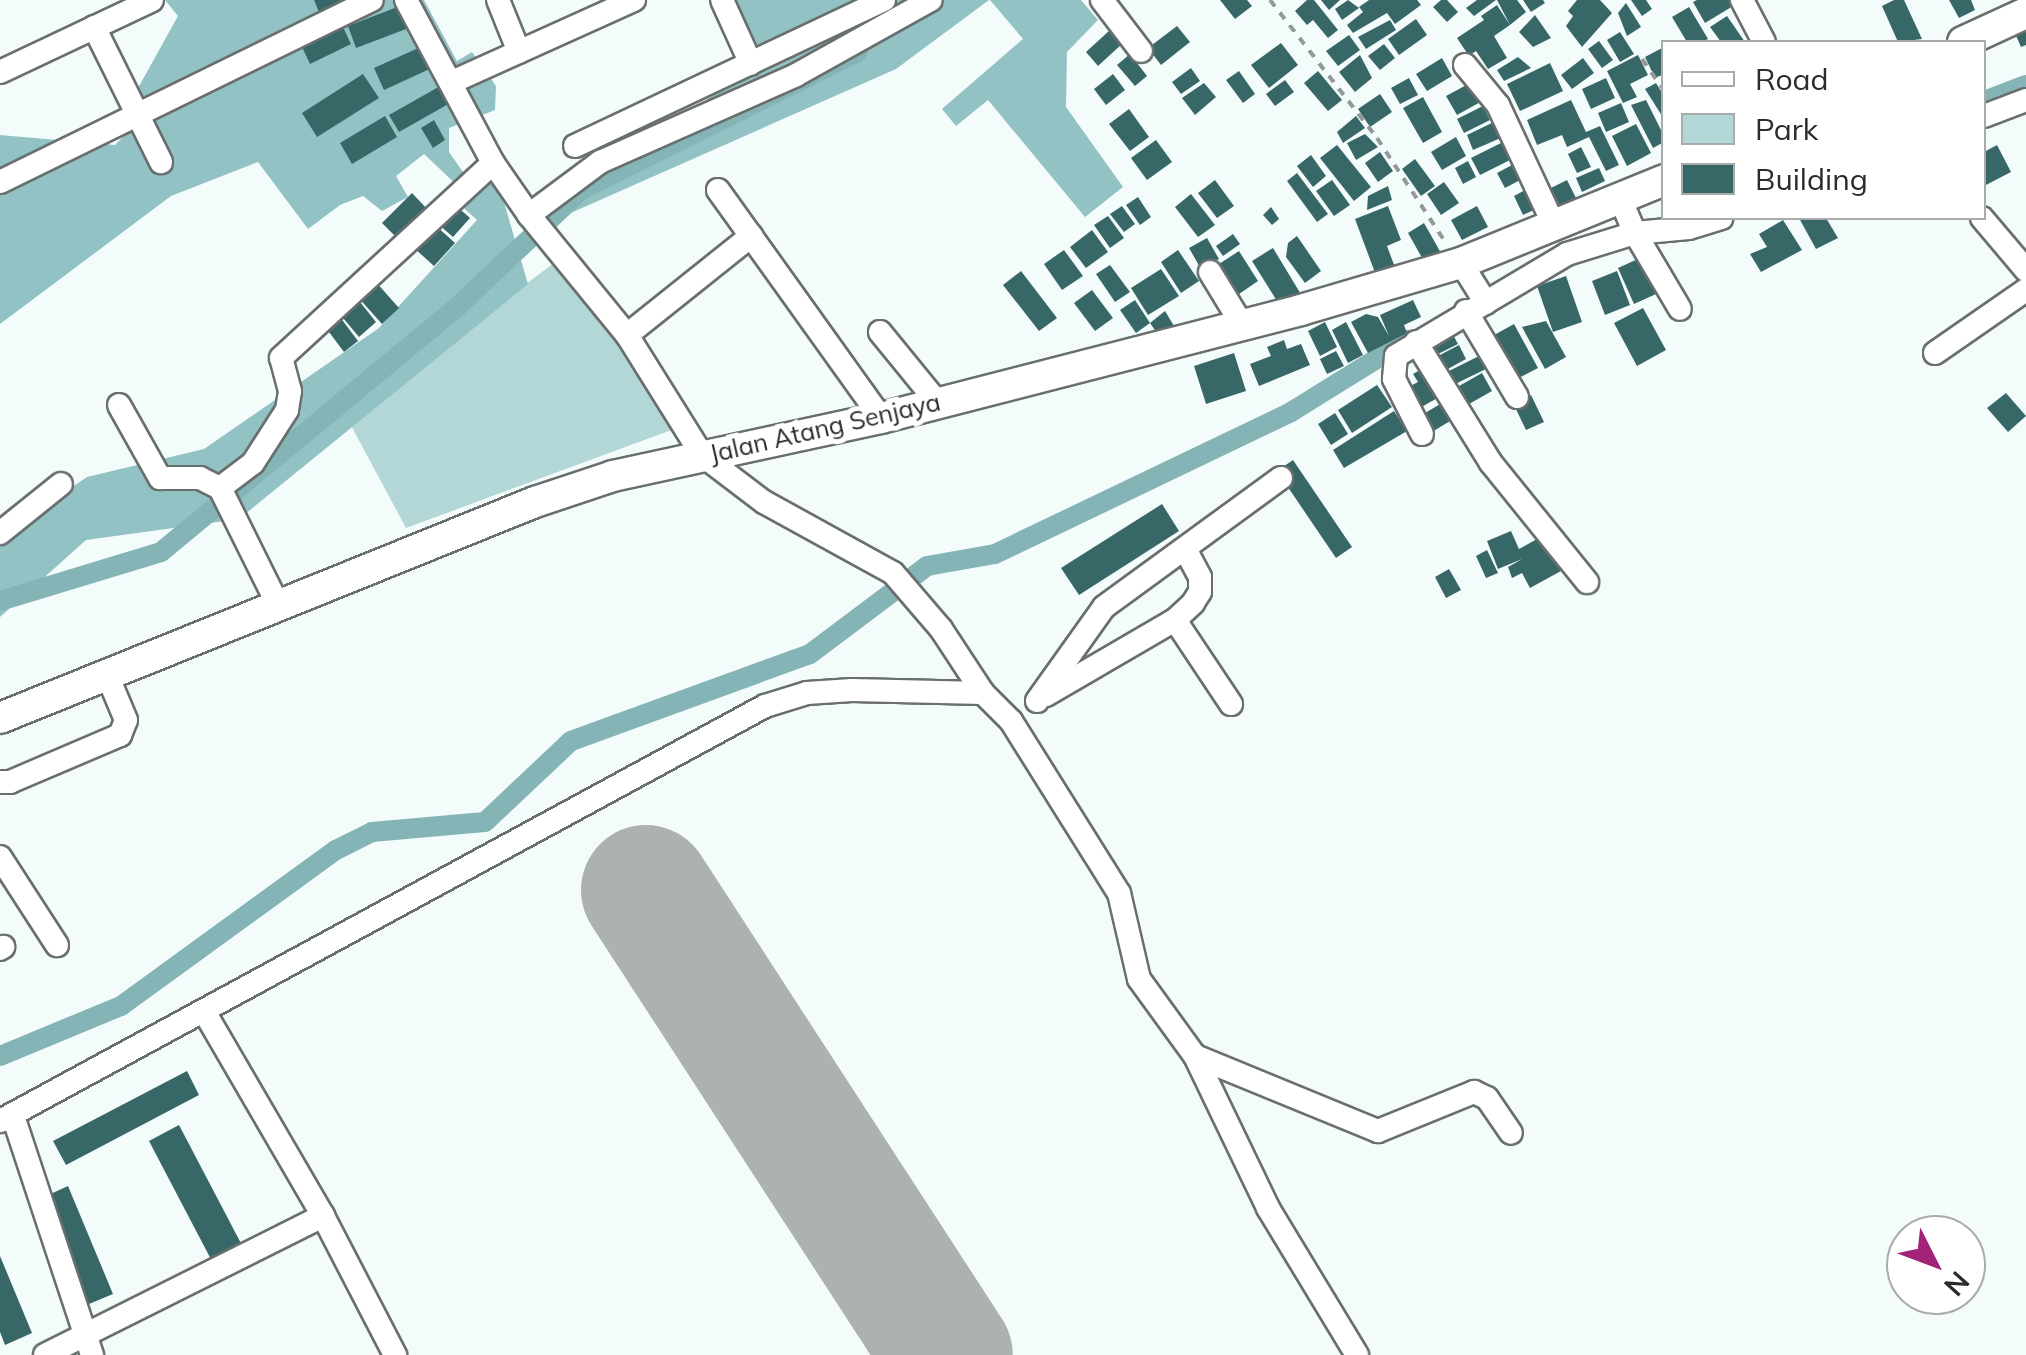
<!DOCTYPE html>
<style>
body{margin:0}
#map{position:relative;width:2026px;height:1355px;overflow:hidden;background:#f4fbfb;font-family:Mulish,sans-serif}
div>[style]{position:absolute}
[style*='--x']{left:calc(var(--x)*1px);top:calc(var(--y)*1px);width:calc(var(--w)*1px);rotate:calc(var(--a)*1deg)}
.green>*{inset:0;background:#b3d6d7}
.forest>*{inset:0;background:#92c2c3}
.canal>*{height:20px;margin:-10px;padding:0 10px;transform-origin:10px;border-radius:10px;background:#84b4b5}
.runway>*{height:130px;margin:-65px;padding:0 65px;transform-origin:65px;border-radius:65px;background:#acb1b1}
.building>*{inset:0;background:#386768}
.path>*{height:4px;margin-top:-2px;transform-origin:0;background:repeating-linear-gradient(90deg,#939898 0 8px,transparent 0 16px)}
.roads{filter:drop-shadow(2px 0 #696f6f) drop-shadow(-2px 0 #696f6f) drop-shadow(0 2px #696f6f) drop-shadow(0 -2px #696f6f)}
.minor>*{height:22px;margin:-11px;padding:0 11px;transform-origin:11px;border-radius:11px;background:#fff}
.major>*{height:30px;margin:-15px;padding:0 15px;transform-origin:15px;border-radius:15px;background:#fff}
span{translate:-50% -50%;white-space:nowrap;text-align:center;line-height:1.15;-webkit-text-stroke:10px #fff;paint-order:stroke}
.street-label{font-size:25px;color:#292c2c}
.legend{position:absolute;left:1661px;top:40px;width:325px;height:180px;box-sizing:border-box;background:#fff;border:2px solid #a9abab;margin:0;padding:12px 18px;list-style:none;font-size:30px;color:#292c2c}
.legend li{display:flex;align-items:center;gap:20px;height:50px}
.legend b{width:50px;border:2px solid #a9abab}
.north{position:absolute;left:1886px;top:1215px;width:100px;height:100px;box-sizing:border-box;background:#fff;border:2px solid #a9abab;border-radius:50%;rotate:132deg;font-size:28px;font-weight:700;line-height:40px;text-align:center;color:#292c2c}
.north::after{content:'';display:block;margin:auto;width:35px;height:45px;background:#a12478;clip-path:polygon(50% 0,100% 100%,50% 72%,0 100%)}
</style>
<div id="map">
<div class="green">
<i style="clip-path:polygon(562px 257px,677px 428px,406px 528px,347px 418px)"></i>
</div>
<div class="forest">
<i style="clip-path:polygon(165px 0,424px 0,457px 61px,472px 52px,496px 86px,495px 110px,449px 128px,449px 152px,465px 175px,498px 182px,528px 284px,239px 519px,86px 540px,0 617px,0 536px,87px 477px,204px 449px,379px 328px,477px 220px,457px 202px,461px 189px,424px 154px,396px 176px,408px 197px,382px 211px,363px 196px,340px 205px,308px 229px,258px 162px,171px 196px,0 324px,0 135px,115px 145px,151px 107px,133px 97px,178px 16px)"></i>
<i style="clip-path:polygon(721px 0,989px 0,896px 69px,539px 227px,568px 188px,756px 68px)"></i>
<i style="clip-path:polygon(990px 0,1081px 0,1098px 20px,1067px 52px,1066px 107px,1123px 187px,1085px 217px,988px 100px,956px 126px,942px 109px,1023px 39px)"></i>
</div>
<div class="canal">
<i style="--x:1984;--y:101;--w:45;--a:-20.9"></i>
<i style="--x:0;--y:601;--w:168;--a:-16.9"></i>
<i style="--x:161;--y:552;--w:386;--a:-39.6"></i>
<i style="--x:458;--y:306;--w:169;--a:-43.3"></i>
<i style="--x:581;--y:190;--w:309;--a:-26.5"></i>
<i style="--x:0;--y:1056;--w:131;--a:-22.5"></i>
<i style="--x:121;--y:1006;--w:266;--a:-36"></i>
<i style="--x:336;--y:850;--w:40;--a:-26.6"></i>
<i style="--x:372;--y:832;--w:113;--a:-5.1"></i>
<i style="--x:485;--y:822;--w:118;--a:-43.3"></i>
<i style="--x:571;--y:741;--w:254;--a:-20"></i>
<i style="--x:810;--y:654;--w:146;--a:-36.9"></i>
<i style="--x:927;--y:566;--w:69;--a:-10"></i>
<i style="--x:995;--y:554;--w:328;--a:-25.6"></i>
<i style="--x:1291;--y:412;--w:137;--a:-31.8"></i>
</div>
<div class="runway">
<i style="--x:646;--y:890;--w:554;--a:57"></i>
</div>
<div class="building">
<i style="clip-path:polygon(314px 0,346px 0,319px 12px)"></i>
<i style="clip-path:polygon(1220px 0,1247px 0,1252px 6px,1235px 19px)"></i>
<i style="clip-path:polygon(1307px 0,1314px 0,1338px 30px,1328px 38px,1313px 20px,1307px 25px,1295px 11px)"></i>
<i style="clip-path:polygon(1321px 0,1340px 0,1329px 10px)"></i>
<i style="clip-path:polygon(1348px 0,1359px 8px,1342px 20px,1335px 9px)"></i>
<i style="clip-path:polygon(1369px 0,1417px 0,1421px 5px,1395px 24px,1387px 13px,1353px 33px,1347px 25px,1363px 12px,1359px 7px)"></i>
<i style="clip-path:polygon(1441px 0,1447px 0,1458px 12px,1447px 22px,1433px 7px)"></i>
<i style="clip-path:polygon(1477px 0,1496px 0,1474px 16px,1466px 8px)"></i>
<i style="clip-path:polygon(1497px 0,1517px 0,1526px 12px,1510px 25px)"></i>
<i style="clip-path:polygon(1523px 0,1543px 0,1545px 3px,1531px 12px)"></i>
<i style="clip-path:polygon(1577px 0,1600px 0,1612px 13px,1582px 47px,1566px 26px,1573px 16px,1568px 11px)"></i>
<i style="clip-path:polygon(1631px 0,1646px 0,1652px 9px,1642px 16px)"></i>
<i style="clip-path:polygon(1697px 0,1743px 0,1705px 23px,1693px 2px)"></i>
<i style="clip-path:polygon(1894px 0,1904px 0,1922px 39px,1898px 42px,1882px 6px)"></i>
<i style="clip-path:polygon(1949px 0,1971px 0,1975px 10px,1959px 18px)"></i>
<i style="clip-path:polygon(1626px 3px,1641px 27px,1627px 36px,1618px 13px)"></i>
<i style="clip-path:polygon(405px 4px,414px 26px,356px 48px,348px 26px)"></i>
<i style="clip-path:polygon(1497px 5px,1510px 25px,1494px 36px,1507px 58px,1488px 69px,1476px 51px,1469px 56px,1457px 38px,1484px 20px,1481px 16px)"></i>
<i style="clip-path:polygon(1689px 7px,1708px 39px,1702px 42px,1687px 42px,1672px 17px)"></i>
<i style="clip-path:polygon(1535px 15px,1551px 38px,1533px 47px,1519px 32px)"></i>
<i style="clip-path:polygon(1727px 16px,1745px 42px,1721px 42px,1710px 27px)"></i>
<i style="clip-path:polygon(1416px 19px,1427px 35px,1399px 55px,1388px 39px)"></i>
<i style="clip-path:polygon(1390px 20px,1396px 30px,1366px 49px,1358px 37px)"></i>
<i style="clip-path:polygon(1177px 26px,1190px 42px,1161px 65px,1148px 48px)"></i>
<i style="clip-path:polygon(2026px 26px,2026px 45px,2021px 47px,2014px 31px)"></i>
<i style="clip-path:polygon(343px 27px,351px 44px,310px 64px,302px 47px)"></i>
<i style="clip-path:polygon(1110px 30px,1123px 43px,1098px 66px,1086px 52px)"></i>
<i style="clip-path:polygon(1620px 32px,1634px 54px,1620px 62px,1607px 40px)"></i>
<i style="clip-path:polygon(1349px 35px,1360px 50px,1338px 66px,1326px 51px)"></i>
<i style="clip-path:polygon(1599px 41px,1613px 60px,1602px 68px,1588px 49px)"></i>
<i style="clip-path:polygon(1281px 43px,1298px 65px,1269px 88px,1251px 65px)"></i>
<i style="clip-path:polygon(1384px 44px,1395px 58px,1380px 70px,1368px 56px)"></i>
<i style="clip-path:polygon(425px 45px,434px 67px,384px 90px,374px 68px)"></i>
<i style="clip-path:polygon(1664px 47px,1664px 74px,1655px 78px,1645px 57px)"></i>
<i style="clip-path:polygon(1130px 54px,1147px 76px,1135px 86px,1117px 65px)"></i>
<i style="clip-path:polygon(1360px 55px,1372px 78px,1355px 92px,1339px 72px)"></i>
<i style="clip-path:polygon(1638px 55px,1648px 75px,1630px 84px,1637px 97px,1623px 103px,1607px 71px)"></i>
<i style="clip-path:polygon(1518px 57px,1531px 68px,1504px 81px,1497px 70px)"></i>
<i style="clip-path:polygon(1442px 58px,1452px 76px,1427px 91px,1416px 74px)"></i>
<i style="clip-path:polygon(1583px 58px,1594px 73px,1572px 89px,1561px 75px)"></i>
<i style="clip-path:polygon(1550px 63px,1563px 91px,1520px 111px,1507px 84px)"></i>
<i style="clip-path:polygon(1191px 68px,1200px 81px,1181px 94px,1172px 82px)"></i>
<i style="clip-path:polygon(1239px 71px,1255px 94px,1243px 103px,1226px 80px)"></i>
<i style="clip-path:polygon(1318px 71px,1342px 100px,1328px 111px,1304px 83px)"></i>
<i style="clip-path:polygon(363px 74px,379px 98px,317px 137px,302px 113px)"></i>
<i style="clip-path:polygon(1113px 74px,1125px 90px,1106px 105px,1094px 89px)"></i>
<i style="clip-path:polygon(1409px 78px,1418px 95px,1400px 104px,1391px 88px)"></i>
<i style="clip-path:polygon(1606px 78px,1615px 98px,1591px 109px,1582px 89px)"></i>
<i style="clip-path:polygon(1285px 80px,1294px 92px,1275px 106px,1266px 94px)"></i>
<i style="clip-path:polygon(1474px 81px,1484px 100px,1457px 115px,1446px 96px)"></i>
<i style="clip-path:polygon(1204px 83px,1216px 97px,1195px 115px,1182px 98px)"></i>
<i style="clip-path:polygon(1656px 83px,1664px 96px,1664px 119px,1645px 89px)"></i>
<i style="clip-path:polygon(442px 85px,452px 102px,399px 132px,389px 115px)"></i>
<i style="clip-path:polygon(1380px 94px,1392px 112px,1370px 127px,1358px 109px)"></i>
<i style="clip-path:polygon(1423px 97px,1442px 132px,1423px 143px,1403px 108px)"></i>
<i style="clip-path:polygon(1571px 100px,1586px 132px,1600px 126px,1619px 165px,1606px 171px,1589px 137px,1567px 147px,1562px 135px,1537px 145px,1527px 120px)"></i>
<i style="clip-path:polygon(1646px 100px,1664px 136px,1664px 142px,1653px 148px,1631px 105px)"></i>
<i style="clip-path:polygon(1621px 103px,1629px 122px,1606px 132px,1598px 113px)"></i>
<i style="clip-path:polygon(1483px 106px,1490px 120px,1464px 133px,1457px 119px)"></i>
<i style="clip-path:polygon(1129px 109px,1149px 137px,1130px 151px,1109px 124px)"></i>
<i style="clip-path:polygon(385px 116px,397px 137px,352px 164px,340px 143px)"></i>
<i style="clip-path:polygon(1356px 116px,1365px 128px,1343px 143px,1337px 132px)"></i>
<i style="clip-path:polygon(434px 120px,445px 140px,433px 148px,421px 128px)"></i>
<i style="clip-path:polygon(1496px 121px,1503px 137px,1473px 150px,1467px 135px)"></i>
<i style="clip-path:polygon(1636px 124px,1651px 153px,1627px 166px,1612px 136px)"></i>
<i style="clip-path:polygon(1365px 134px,1378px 147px,1356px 160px,1347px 143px)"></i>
<i style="clip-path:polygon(1456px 137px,1466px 156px,1442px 170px,1431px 152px)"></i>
<i style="clip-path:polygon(1156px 140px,1172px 162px,1147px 180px,1131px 158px)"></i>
<i style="clip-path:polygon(1505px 141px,1514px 158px,1480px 175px,1471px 158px)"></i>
<i style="clip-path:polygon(1337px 145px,1371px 187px,1354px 201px,1320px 158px)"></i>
<i style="clip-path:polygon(1997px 145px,2011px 172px,1984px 186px,1984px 152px)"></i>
<i style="clip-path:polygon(1581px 147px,1591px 167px,1577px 173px,1568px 154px)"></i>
<i style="clip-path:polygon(1380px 152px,1393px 171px,1378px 182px,1365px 163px)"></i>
<i style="clip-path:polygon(1311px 155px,1326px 176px,1313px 187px,1297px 166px)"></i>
<i style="clip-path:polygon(1415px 159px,1435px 186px,1421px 196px,1402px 169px)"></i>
<i style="clip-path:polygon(1468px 161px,1476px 177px,1463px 184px,1455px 168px)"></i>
<i style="clip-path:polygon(1514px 164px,1522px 179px,1505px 188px,1497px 173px)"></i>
<i style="clip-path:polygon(1599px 168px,1605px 181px,1582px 192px,1576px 178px)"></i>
<i style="clip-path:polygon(1297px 173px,1328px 214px,1317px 222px,1287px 181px)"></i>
<i style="clip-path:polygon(1215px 180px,1234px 206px,1217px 218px,1198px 193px)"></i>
<i style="clip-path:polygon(1332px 180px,1350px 205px,1334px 216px,1316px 191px)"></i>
<i style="clip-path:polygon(1567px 180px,1577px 200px,1561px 208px,1551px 188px)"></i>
<i style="clip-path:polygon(1444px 182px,1459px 203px,1441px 215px,1427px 194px)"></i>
<i style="clip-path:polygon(1388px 186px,1392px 200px,1367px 210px,1368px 196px)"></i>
<i style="clip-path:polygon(1527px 189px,1536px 209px,1523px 215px,1514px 196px)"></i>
<i style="clip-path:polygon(412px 193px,429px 211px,399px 240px,382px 223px)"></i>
<i style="clip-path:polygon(1191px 194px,1215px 225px,1198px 237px,1175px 207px)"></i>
<i style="clip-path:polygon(1138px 197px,1151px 217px,1140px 225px,1126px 205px)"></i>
<i style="clip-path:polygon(453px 203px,470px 218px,453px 237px,437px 223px)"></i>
<i style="clip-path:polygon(1122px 206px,1135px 224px,1124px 232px,1110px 214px)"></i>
<i style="clip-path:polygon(1388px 206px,1401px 240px,1387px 246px,1396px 270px,1377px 278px,1355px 219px)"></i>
<i style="clip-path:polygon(1477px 206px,1488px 227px,1462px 240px,1451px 220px)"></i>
<i style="clip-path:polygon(1271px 207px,1279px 219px,1272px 225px,1263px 215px)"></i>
<i style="clip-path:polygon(1108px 216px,1124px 238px,1110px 248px,1094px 225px)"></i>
<i style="clip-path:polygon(1799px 218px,1826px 218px,1838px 238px,1816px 249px)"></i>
<i style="clip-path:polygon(1783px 220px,1802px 250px,1761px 272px,1750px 254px,1767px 247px,1759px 234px)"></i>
<i style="clip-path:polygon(1424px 223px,1441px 253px,1425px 263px,1408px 233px)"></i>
<i style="clip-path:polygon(434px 224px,455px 243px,434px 266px,413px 247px)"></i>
<i style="clip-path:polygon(1092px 230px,1108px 252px,1086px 268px,1070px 247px)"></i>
<i style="clip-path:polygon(1233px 234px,1240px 244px,1223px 256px,1216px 246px)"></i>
<i style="clip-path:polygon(1297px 236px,1321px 271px,1305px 283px,1286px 257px,1288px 243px)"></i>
<i style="clip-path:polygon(1207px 238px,1219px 259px,1201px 269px,1189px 248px)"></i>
<i style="clip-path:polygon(1273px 248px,1302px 296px,1282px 309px,1252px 261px)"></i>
<i style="clip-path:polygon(1064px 250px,1083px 276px,1062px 290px,1044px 264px)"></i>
<i style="clip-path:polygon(1178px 250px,1199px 281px,1181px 293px,1161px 262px)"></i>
<i style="clip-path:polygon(1239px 251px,1258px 281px,1239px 294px,1219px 264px)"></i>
<i style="clip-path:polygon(1640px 258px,1656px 294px,1634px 304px,1618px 268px)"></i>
<i style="clip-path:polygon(1110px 265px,1130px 292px,1115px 302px,1096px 274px)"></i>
<i style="clip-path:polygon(1161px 269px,1179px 296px,1148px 315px,1131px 288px)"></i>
<i style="clip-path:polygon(1021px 271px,1057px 318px,1039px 331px,1003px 285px)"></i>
<i style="clip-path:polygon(1617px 271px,1630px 305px,1605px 315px,1592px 281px)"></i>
<i style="clip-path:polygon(1566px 276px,1582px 322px,1553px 332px,1537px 286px)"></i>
<i style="clip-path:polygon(375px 281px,399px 308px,382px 324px,357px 296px)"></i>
<i style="clip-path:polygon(1092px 290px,1113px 318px,1095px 331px,1074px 303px)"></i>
<i style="clip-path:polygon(356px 297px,376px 322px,359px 337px,338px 312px)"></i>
<i style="clip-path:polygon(1135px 300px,1150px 323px,1165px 311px,1174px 326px,1159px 336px,1150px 323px,1136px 333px,1120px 310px)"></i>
<i style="clip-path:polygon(1413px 300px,1421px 317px,1404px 325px,1407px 333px,1368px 353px,1351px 322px,1366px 314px,1378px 317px,1389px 336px,1380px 315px)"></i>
<i style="clip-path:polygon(1643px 308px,1666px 350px,1637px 366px,1614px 323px)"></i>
<i style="clip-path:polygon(337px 313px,358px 341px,344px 352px,323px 324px)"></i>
<i style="clip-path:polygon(1546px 321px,1566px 357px,1545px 369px,1522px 327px)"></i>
<i style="clip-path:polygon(1325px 322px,1337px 347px,1320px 356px,1308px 331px)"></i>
<i style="clip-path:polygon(1346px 322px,1363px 355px,1348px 363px,1332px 330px)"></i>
<i style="clip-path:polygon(1514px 324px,1538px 368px,1511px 382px,1487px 339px)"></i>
<i style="clip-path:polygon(1451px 331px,1458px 344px,1432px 357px,1426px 344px)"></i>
<i style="clip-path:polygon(1284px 340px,1287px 349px,1301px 344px,1310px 365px,1259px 386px,1250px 364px,1271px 356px,1267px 347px)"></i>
<i style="clip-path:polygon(1459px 345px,1466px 359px,1444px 371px,1436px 357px)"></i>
<i style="clip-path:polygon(1336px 351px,1344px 366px,1327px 374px,1320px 359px)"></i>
<i style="clip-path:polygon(1234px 353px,1246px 391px,1206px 404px,1194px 366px)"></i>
<i style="clip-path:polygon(1481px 355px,1488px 368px,1451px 386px,1445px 373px)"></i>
<i style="clip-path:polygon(1425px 367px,1441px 396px,1416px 410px,1404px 389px,1418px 382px,1413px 374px)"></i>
<i style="clip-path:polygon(1482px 373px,1492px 391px,1462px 408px,1452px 390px)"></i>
<i style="clip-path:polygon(1377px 385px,1392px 407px,1352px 433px,1338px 410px)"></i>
<i style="clip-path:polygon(2006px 393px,2026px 416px,2008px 432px,1987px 408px)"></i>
<i style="clip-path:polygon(1531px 395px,1544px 422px,1526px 430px,1513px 403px)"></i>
<i style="clip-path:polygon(1447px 400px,1457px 417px,1430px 433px,1420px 416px)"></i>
<i style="clip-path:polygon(1394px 411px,1407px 431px,1344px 468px,1333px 450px)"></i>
<i style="clip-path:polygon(1335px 413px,1348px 434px,1331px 445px,1318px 424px)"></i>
<i style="clip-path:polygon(1293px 460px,1352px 547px,1336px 558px,1277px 471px)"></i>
<i style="clip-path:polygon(1162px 504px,1179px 531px,1079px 595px,1061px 568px)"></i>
<i style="clip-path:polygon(1511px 531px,1519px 549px,1539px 538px,1561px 571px,1530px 588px,1522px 573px,1512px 578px,1508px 567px,1522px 559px,1498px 569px,1487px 541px)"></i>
<i style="clip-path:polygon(1487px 550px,1498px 573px,1486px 578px,1476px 556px)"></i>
<i style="clip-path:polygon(1449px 569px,1461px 590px,1446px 598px,1435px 577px)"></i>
<i style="clip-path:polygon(187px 1071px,199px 1095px,66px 1165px,53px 1141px)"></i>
<i style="clip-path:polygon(179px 1125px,245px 1251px,215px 1267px,149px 1141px)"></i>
<i style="clip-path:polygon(68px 1186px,113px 1294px,89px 1304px,44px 1197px)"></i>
<i style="clip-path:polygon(0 1256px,32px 1333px,5px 1345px,0 1332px)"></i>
</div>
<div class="path">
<i style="--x:1270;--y:0;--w:175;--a:52.2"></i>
<i style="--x:1377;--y:138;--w:126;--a:56.7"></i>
<i style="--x:1642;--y:59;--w:39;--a:55"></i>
</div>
<div class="roads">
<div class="minor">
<i style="--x:406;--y:0;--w:185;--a:61.9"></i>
<i style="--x:493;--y:163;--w:63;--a:55.3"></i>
<i style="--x:529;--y:215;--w:155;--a:50.8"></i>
<i style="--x:627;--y:335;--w:142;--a:58"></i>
<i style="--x:702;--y:455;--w:78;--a:37.2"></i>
<i style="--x:764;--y:502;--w:147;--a:28.8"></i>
<i style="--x:893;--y:573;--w:74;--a:49.4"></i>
<i style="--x:941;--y:629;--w:77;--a:56.7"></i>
<i style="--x:498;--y:0;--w:56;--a:68"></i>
<i style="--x:722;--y:0;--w:70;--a:65.6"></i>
<i style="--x:1102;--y:0;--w:64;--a:52.6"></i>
<i style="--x:1742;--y:0;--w:47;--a:62.4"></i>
<i style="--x:94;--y:27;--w:151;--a:63.6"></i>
<i style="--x:1465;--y:65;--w:52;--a:50.5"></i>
<i style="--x:1498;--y:105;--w:135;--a:65"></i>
<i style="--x:0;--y:72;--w:168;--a:-25.3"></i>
<i style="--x:452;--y:82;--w:200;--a:-24.3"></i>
<i style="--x:1984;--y:116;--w:45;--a:-20.9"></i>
<i style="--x:575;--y:146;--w:342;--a:-25.3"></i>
<i style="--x:0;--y:182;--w:414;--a:-26.1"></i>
<i style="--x:718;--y:190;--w:280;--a:54.4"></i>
<i style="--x:1620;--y:198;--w:38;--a:67"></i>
<i style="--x:1635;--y:233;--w:88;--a:59.4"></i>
<i style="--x:529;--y:215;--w:89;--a:-36.7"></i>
<i style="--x:600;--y:162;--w:214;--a:-23.9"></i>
<i style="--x:796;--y:75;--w:154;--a:-29.1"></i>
<i style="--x:1982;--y:218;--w:68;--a:49.8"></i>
<i style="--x:1461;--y:263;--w:47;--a:58"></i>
<i style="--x:1210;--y:272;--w:63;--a:58.6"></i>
<i style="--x:1466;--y:311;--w:100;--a:59.3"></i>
<i style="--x:880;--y:332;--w:92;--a:50.8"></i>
<i style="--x:627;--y:335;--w:159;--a:-38.6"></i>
<i style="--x:1416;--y:342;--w:142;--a:58.2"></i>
<i style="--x:1491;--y:463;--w:153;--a:51.1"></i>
<i style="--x:1935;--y:353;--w:111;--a:-34.7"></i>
<i style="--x:119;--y:405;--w:84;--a:60.7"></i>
<i style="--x:160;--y:478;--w:40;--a:0"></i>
<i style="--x:200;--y:478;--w:22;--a:27"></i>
<i style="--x:220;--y:488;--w:133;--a:63.6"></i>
<i style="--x:1422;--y:434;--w:62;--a:-117"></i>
<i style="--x:1394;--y:379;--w:23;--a:-85"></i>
<i style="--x:1396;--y:356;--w:199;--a:-30.8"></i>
<i style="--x:1567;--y:254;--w:71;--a:-17.2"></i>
<i style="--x:1635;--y:233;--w:54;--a:-5.3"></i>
<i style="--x:1689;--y:228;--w:34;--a:-17"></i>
<i style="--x:220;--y:488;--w:41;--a:-37.1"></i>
<i style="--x:253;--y:463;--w:63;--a:-57.3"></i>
<i style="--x:287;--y:410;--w:19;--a:-81"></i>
<i style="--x:290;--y:391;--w:34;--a:-105"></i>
<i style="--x:281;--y:358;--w:288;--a:-42.6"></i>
<i style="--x:0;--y:533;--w:78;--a:-38.8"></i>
<i style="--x:1175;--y:620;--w:101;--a:56.3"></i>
<i style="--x:1046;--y:695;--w:149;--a:-30.2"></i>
<i style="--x:1175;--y:620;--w:25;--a:-43"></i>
<i style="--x:1193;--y:603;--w:13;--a:-58"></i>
<i style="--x:1200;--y:592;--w:15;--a:-90"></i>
<i style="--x:1200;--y:577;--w:32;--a:-118"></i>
<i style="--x:1037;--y:701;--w:115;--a:-54.5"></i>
<i style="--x:1104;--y:607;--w:219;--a:-36.1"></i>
<i style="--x:0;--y:782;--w:10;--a:0"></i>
<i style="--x:10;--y:782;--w:120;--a:-23.1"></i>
<i style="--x:120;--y:735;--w:16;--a:-68"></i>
<i style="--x:126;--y:720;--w:47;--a:-112.7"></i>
<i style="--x:0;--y:857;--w:105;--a:57.1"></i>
<i style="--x:0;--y:949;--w:4;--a:-34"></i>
<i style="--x:205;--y:1013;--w:235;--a:59.8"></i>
<i style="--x:323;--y:1216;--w:157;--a:62.6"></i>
<i style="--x:1195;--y:1056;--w:198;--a:22.3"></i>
<i style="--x:1378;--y:1131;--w:104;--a:-22.1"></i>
<i style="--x:1474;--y:1092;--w:14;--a:25"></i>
<i style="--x:1487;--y:1098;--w:42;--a:55.6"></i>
<i style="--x:13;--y:1116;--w:252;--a:71.7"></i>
<i style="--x:0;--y:1121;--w:870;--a:-28.48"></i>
<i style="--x:765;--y:706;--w:44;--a:-17.2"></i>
<i style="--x:807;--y:693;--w:45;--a:-3.8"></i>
<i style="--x:852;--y:690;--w:131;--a:1.3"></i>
<i style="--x:983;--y:693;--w:40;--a:45"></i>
<i style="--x:1011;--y:721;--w:203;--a:57.9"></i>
<i style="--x:1119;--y:893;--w:88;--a:76.9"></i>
<i style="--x:1139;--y:979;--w:95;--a:54"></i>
<i style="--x:1195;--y:1056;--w:169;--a:64.3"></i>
<i style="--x:1268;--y:1208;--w:172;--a:58.8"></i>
<i style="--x:45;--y:1355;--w:311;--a:-26.6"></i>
</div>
<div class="major">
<i style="--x:1963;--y:42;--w:69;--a:-24.7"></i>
<i style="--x:0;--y:718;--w:577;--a:-21.99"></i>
<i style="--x:535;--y:502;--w:82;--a:-18.4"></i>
<i style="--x:613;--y:476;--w:274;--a:-12.2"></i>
<i style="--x:881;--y:418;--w:434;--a:-14.4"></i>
<i style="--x:1301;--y:310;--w:167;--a:-16.4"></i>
<i style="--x:1461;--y:263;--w:219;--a:-22.2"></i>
</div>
</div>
<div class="street-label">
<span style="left:825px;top:428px;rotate:-13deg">Jalan Atang Senjaya</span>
</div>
<ul class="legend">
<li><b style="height:12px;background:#fff"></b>Road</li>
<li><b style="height:28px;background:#b3d6d7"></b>Park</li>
<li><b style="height:28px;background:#386768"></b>Building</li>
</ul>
<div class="north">N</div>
</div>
